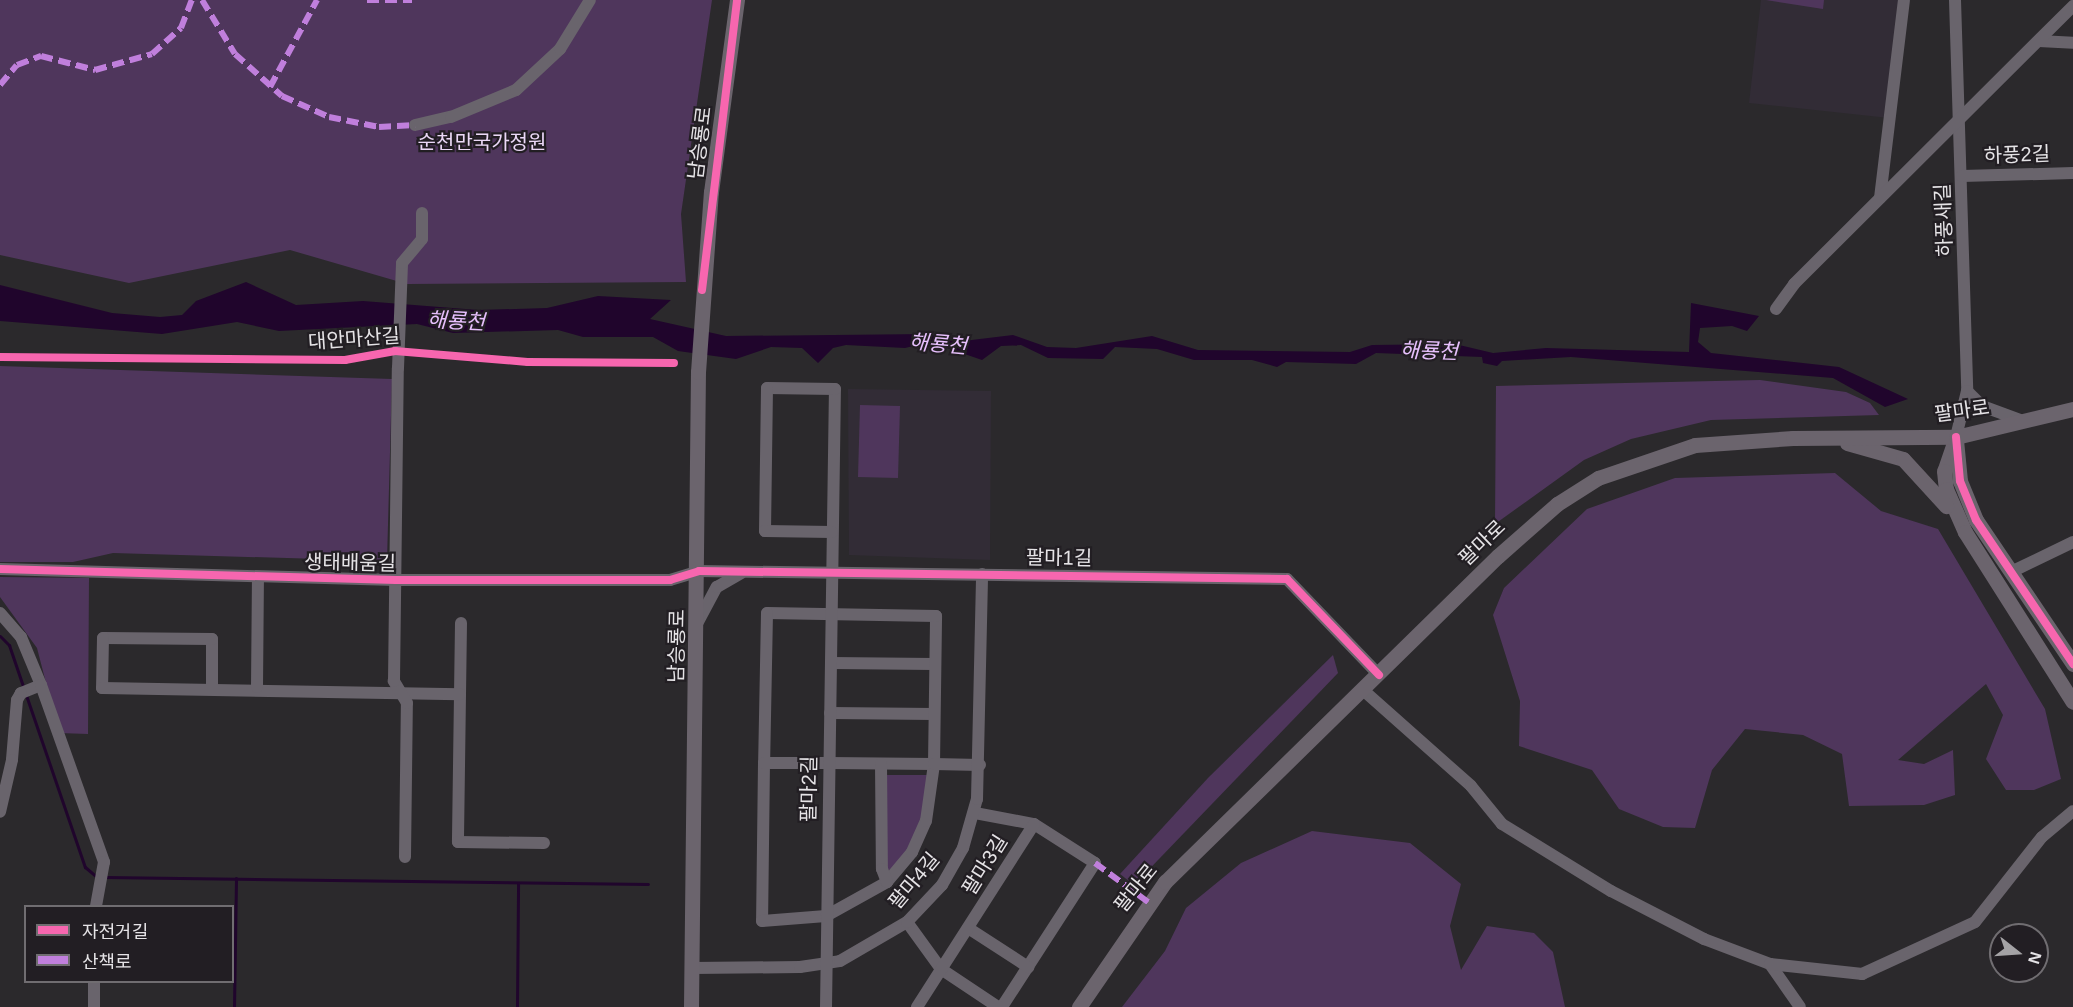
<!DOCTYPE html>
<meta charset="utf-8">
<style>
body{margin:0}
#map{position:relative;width:2073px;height:1007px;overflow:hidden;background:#2b292c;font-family:Helvetica,"Noto Sans KR",sans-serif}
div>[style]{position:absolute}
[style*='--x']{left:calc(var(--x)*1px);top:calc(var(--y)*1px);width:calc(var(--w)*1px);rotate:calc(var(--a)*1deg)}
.built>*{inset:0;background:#322c36}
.green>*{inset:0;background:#4f365c}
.water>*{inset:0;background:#20052c}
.stream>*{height:3px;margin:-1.5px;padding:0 1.5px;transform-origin:1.5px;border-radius:1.5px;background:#20052c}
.minor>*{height:12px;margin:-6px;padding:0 6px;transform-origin:6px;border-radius:6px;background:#69646c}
.major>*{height:15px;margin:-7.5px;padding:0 7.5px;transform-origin:7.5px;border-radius:7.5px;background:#6b646d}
.quiet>*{height:6px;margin-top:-3px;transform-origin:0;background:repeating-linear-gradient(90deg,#c07fdc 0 12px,transparent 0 18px)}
.cycleway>*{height:8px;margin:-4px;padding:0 4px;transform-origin:4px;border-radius:4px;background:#f766af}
span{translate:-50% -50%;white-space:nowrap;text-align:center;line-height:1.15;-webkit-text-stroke:4.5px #221e23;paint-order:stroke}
.park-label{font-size:20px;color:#ebd8f7}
.street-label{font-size:20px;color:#e5e3e6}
.water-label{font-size:21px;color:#e7c0fd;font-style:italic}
.legend{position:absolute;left:24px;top:905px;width:210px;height:78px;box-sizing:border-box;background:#221e23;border:2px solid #706d71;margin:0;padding:8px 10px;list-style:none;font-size:18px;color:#e5e3e6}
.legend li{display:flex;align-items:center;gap:12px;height:30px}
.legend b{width:30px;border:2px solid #706d71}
.north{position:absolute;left:1989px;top:923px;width:60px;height:60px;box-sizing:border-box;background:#221e23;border:2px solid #706d71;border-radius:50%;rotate:107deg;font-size:16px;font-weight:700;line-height:24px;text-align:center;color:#e5e3e6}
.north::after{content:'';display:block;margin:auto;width:21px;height:27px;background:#a4a2a5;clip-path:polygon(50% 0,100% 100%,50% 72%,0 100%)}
</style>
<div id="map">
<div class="built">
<i style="clip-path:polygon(1761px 0,1904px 0,1889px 118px,1749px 103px)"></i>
<i style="clip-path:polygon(848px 389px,991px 391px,990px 560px,849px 555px)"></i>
</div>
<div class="green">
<i style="clip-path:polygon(0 0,712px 0,681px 214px,686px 282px,407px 284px,290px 250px,129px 283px,0 255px)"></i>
<i style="clip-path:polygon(1766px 0,1824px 0,1823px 9px)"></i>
<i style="clip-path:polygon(0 366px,392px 379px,387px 561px,113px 553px,73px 562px,0 562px)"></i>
<i style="clip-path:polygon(1760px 380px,1846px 392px,1870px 403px,1879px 415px,1711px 420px,1631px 439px,1584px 460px,1495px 524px,1496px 386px)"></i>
<i style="clip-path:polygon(860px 405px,900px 406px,898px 478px,858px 477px)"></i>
<i style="clip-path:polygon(1835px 473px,1881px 511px,1938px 529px,2045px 709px,2061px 779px,2034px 790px,2006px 790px,1986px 759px,2003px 715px,1986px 684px,1898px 760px,1924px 764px,1953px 750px,1955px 795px,1924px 805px,1849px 806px,1842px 754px,1803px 735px,1745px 729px,1712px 770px,1695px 828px,1663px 827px,1619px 809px,1592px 770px,1519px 746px,1520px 701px,1493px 615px,1504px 588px,1587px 509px,1675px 478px)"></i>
<i style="clip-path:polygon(0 577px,89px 578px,88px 734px,59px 733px,37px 648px,0 597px)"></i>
<i style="clip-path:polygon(1333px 655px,1338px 673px,1134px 885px,1120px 874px,1208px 778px)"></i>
<i style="clip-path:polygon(886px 775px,929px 775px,920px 828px,894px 873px,887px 869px)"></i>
<i style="clip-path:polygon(1312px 831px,1410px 843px,1461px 884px,1450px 926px,1461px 970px,1487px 926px,1534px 933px,1553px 952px,1565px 1007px,1122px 1007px,1165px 951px,1186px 908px,1241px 863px)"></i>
</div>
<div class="water">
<i style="clip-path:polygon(246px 282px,296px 305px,363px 301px,478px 310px,547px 308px,598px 296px,671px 300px,650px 319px,726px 336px,928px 334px,955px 342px,1013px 335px,1047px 347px,1076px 348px,1152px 336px,1198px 350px,1350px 352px,1372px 345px,1455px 344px,1493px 353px,1546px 348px,1689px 352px,1691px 303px,1759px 316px,1747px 331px,1732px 326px,1700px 328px,1698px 342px,1711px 353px,1839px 367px,1908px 399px,1885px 407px,1833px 378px,1571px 357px,1502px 361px,1497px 366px,1483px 363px,1482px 357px,1376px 353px,1356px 364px,1286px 362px,1277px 367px,1252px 360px,1194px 360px,1157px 349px,1115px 347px,1103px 359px,1048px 358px,1021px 345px,1001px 346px,982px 360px,930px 342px,905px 348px,846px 345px,833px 348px,818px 363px,802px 348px,771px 347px,736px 359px,678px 351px,653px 337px,583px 337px,558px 330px,453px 333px,417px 324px,279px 331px,237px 322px,162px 334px,0 321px,0 285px,112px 313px,160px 317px,182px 315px,196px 301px)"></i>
</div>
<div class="stream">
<i style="--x:239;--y:359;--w:5;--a:0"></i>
<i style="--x:0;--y:636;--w:13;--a:45"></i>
<i style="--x:9;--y:645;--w:46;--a:71.2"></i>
<i style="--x:26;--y:695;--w:182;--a:71.1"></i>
<i style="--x:85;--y:867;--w:16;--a:40"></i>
<i style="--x:104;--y:877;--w:544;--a:0.74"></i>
<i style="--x:234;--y:1007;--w:129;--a:-89.1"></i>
<i style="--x:517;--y:1007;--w:124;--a:-89.5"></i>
</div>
<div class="minor">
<i style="--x:1955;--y:0;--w:391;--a:88.2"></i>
<i style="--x:1967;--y:391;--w:47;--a:103.4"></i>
<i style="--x:2039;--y:41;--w:34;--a:3"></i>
<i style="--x:415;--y:125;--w:37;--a:-13"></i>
<i style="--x:451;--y:117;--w:70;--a:-22.6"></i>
<i style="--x:516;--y:90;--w:60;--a:-43"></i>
<i style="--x:560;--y:49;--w:57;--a:-58.5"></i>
<i style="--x:1962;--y:176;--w:111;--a:-1.5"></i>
<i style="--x:1880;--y:198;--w:199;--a:-83.1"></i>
<i style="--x:1776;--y:309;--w:31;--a:-54"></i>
<i style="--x:1794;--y:284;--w:394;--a:-44.9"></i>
<i style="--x:1967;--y:391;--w:21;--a:45"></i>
<i style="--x:1982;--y:406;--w:44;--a:20.1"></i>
<i style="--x:0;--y:569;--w:396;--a:1.6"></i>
<i style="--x:396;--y:580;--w:274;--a:0"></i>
<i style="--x:670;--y:580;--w:30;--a:-17"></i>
<i style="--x:699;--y:571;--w:588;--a:0.78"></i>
<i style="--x:1287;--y:579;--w:133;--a:46.2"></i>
<i style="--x:2011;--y:572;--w:69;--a:-25.8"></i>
<i style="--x:0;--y:613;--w:32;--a:49"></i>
<i style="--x:21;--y:637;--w:52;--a:67.4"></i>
<i style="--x:41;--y:685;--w:22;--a:158"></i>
<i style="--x:21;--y:693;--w:8;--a:120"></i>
<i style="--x:17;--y:700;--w:60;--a:94.8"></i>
<i style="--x:12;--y:760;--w:53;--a:103"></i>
<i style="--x:698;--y:622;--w:40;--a:-62"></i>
<i style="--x:717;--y:587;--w:28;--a:-30"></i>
<i style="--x:461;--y:623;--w:219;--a:90.8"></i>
<i style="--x:458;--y:842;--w:86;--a:0.7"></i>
<i style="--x:831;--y:663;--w:103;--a:0.6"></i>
<i style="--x:41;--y:685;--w:188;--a:70.4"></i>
<i style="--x:104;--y:862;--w:45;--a:100.3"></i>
<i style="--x:212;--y:687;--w:48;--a:-90"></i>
<i style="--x:212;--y:639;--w:109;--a:-179.5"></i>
<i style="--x:103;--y:638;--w:50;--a:91.1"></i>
<i style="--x:102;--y:688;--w:358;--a:1"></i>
<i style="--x:257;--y:687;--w:109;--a:-89.5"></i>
<i style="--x:1363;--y:690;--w:144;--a:41.6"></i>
<i style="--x:1471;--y:786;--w:49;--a:50.8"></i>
<i style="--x:1502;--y:824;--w:128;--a:31.6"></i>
<i style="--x:1611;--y:891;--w:105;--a:27.3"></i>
<i style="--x:1704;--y:939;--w:71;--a:20.7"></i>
<i style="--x:1770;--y:964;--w:52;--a:55.1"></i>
<i style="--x:830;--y:713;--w:104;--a:0.6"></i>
<i style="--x:764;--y:763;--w:158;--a:90.7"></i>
<i style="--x:762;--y:921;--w:64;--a:-4.5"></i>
<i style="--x:826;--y:916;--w:70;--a:-29.1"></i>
<i style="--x:887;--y:882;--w:39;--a:-50"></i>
<i style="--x:912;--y:852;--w:34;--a:-66"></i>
<i style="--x:926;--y:821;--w:58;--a:-82"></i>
<i style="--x:934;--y:764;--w:148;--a:-89.2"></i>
<i style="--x:936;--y:616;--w:169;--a:-179"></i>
<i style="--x:767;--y:613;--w:150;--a:91.1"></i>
<i style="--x:764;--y:763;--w:65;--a:0"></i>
<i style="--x:829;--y:763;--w:105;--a:0.5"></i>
<i style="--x:934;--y:764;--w:46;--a:1.2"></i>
<i style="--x:881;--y:764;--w:105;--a:89.5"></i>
<i style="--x:882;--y:869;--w:14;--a:69"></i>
<i style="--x:975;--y:813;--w:60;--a:10.6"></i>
<i style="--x:1034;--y:824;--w:72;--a:32.6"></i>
<i style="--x:1095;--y:863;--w:171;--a:122.9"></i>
<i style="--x:405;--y:857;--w:154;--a:-89.3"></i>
<i style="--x:407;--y:703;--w:26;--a:-121"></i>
<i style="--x:394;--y:681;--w:313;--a:-89.3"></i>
<i style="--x:398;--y:368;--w:105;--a:-87.8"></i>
<i style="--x:402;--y:263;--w:31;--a:-50"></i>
<i style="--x:422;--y:239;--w:26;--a:-90"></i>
<i style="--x:907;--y:922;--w:58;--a:54.1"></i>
<i style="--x:941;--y:969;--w:69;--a:33.7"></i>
<i style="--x:968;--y:928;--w:72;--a:33"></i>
<i style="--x:1770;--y:964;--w:93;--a:6.2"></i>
<i style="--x:1862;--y:974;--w:124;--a:-24.7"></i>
<i style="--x:1975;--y:922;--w:108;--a:-51.8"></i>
<i style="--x:2042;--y:837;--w:40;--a:-40"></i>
<i style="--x:692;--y:968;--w:108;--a:-0.5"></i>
<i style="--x:800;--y:967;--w:40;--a:-8.5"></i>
<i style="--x:840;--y:961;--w:78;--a:-30.2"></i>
<i style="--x:907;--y:922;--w:51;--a:-46.6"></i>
<i style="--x:942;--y:885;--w:43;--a:-60.4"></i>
<i style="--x:963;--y:848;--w:51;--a:-74.1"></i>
<i style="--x:977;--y:799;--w:225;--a:-88.7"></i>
<i style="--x:94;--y:1007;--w:25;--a:-90"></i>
<i style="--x:826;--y:1007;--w:618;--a:-89.17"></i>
<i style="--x:835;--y:389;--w:68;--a:-179.2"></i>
<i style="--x:767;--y:388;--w:143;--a:90.8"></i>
<i style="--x:765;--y:531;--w:67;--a:0.9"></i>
<i style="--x:917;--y:1007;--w:217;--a:-57.4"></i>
</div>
<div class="major">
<i style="--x:1956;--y:437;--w:36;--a:109"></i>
<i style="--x:1944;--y:471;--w:18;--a:84"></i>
<i style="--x:1946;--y:489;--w:47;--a:66.2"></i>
<i style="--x:1965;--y:532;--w:201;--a:57.6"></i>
<i style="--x:1956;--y:440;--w:41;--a:84.4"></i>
<i style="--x:1960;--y:481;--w:42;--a:67.7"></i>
<i style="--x:1976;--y:520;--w:174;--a:56"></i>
<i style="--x:1847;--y:443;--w:58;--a:15.9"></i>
<i style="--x:1903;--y:459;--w:64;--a:47.5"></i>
<i style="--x:691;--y:1007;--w:635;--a:-89.37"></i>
<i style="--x:698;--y:372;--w:180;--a:-85.9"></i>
<i style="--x:711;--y:192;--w:194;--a:-82.3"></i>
<i style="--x:1079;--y:1007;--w:152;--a:-55.5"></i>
<i style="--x:1165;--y:882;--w:466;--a:-44.4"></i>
<i style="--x:1498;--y:556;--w:79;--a:-41.4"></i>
<i style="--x:1557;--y:504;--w:49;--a:-32.4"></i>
<i style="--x:1598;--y:478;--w:102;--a:-18.8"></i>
<i style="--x:1695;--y:445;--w:98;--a:-4.1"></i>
<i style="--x:1793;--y:438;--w:163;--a:-0.4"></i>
<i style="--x:1956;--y:437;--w:120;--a:-13.5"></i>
</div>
<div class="quiet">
<i style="--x:202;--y:0;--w:63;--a:58.6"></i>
<i style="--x:235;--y:54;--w:63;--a:41.8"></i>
<i style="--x:282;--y:96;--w:51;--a:24.1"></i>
<i style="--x:329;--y:117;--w:51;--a:11.3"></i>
<i style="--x:379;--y:127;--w:36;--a:-3"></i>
<i style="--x:367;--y:0;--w:45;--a:0"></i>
<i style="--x:0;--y:85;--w:26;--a:-50"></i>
<i style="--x:17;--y:65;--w:26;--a:-21"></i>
<i style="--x:41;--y:56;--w:56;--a:14.5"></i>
<i style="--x:95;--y:70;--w:59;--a:-15.7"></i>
<i style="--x:152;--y:54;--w:39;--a:-42"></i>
<i style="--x:181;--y:28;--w:30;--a:-69"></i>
<i style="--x:270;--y:87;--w:99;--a:-61.6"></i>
<i style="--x:1095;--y:863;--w:66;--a:36.3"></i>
</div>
<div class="cycleway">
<i style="--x:702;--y:290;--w:292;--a:-83.1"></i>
<i style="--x:0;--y:357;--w:345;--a:0.5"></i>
<i style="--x:345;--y:360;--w:51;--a:-10.2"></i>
<i style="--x:395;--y:351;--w:133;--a:4.7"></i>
<i style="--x:528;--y:362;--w:146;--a:0.4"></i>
<i style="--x:1956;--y:437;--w:44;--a:84.8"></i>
<i style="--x:1960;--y:481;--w:42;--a:67.7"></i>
<i style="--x:1976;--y:520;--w:174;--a:56"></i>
<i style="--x:0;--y:569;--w:396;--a:1.6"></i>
<i style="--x:396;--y:580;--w:274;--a:0"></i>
<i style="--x:670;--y:580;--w:30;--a:-17"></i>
<i style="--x:699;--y:571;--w:588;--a:0.78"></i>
<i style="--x:1287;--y:579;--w:133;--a:46.2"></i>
</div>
<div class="park-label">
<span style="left:482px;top:142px">순천만국가정원</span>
</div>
<div class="street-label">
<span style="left:700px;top:143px;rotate:-83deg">남승룡로</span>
<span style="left:2017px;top:155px;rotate:-2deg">하풍2길</span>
<span style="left:1944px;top:220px;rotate:-92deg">하풍새길</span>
<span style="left:354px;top:339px;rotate:-4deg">대안마산길</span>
<span style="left:1962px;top:411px;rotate:-8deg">팔마로</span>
<span style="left:1482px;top:543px;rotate:-44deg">팔마로</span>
<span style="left:1059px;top:558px;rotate:1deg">팔마1길</span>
<span style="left:350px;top:563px;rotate:1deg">생태배움길</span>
<span style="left:677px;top:646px;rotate:-89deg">남승룡로</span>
<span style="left:809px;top:789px;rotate:-89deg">팔마2길</span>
<span style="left:985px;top:865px;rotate:-58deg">팔마3길</span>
<span style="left:914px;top:881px;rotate:-50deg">팔마4길</span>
<span style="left:1136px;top:888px;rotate:-51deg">팔마로</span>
</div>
<div class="water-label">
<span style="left:456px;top:321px;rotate:3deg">해룡천</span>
<span style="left:938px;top:344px;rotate:5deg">해룡천</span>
<span style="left:1429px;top:351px;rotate:2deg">해룡천</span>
</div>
<ul class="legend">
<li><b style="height:8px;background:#f766af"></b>자전거길</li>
<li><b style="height:8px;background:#c07fdc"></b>산책로</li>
</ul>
<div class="north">N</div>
</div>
